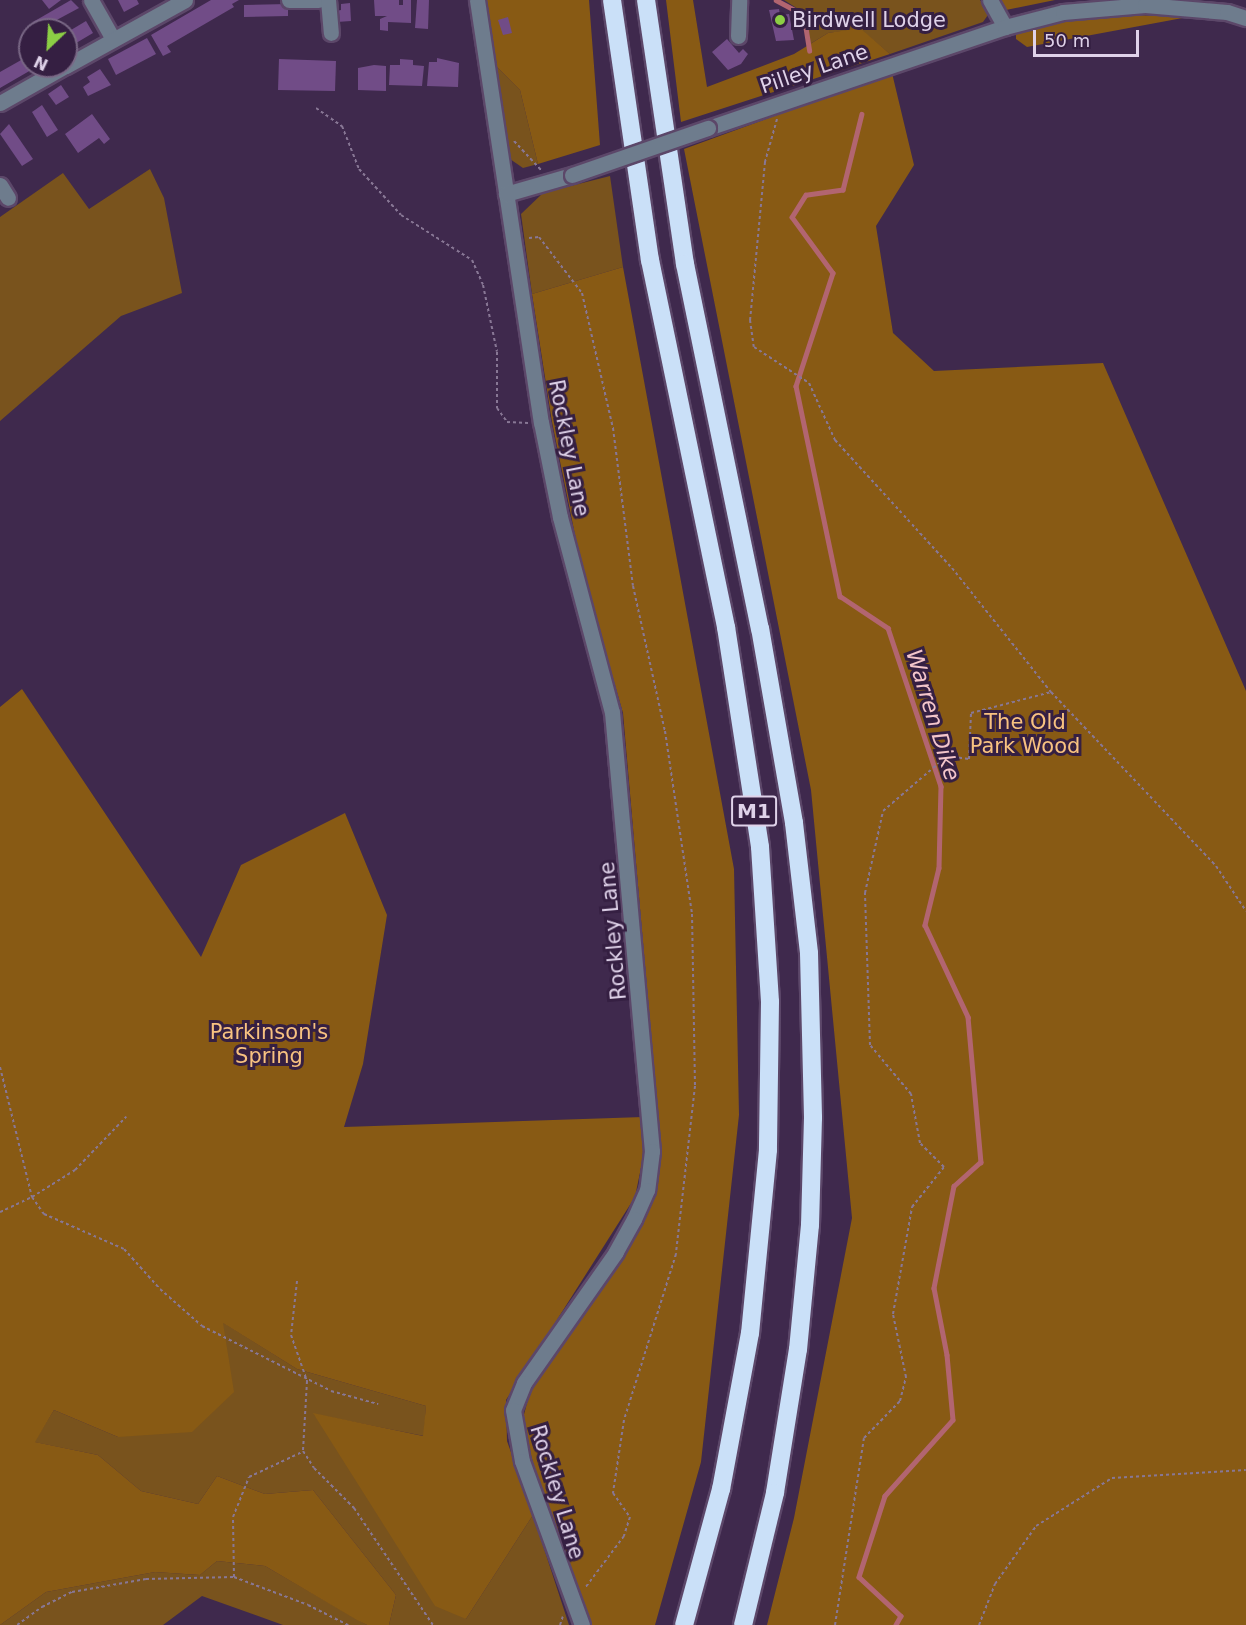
<!DOCTYPE html>
<style>
body{margin:0}
#map{position:relative;width:1246px;height:1625px;overflow:hidden;background:#3f294d;font-family:"DejaVu Sans",sans-serif}
div>[style]{position:absolute}
[style*='--x']{left:calc(var(--x)*1px);top:calc(var(--y)*1px);width:calc(var(--w)*1px);rotate:calc(var(--a)*1deg)}
.green>*{inset:0;background:#79531d}
.forest>*{inset:0;background:#885a14}
.stream>*{height:4.5px;margin:-2.25px;padding:0 2.25px;transform-origin:2.25px;border-radius:2.25px;background:#b26570}
.building>*{inset:0;background:#714c87}
.path>*{height:2px;margin-top:-1px;transform-origin:0;background:repeating-linear-gradient(90deg,#887795 0 3px,transparent 0 6px)}
.roads{filter:drop-shadow(2px 0 #5c4769) drop-shadow(-2px 0 #5c4769) drop-shadow(0 2px #5c4769) drop-shadow(0 -2px #5c4769)}
.minor>*{height:15px;margin:-7.5px;padding:0 7.5px;transform-origin:7.5px;border-radius:7.5px;background:#6e7c8d}
.highway>*{height:18px;margin:-9px;padding:0 9px;transform-origin:9px;border-radius:9px;background:#cae0f8}
.bridges{filter:drop-shadow(2px 0 #5c4769) drop-shadow(-2px 0 #5c4769) drop-shadow(0 2px #5c4769) drop-shadow(0 -2px #5c4769)}
.minor-bridge>*{height:15px;margin:-7.5px;padding:0 7.5px;transform-origin:7.5px;border-radius:7.5px;background:#6e7c8d}
.dots>*{width:16px;height:16px;translate:-50% -50%;box-sizing:border-box;border:3px solid #351f42;border-radius:50%}
span{translate:-50% -50%;white-space:nowrap;text-align:center;line-height:1.15;-webkit-text-stroke:6px #351f42;paint-order:stroke}
.shield-label span{padding:2px 4px;background:#351f42;border:2px solid;border-radius:4px;-webkit-text-stroke-width:0}
.shield-label{font-size:20px;color:#dfd2e9;font-weight:700}
.poi-label{font-size:21px;color:#dfd2e9}
.left{translate:0 -50%;text-align:left}
.street-label{font-size:21px;color:#dfd2e9}
.park-label{font-size:21px;color:#f8c280}
.water-label{font-size:22px;color:#f4c6cb;font-style:italic}
.north{position:absolute;left:18px;top:18px;width:60px;height:60px;box-sizing:border-box;background:#351f42;border:2px solid #796785;border-radius:50%;rotate:205deg;font-size:16px;font-weight:700;line-height:24px;text-align:center;color:#dfd2e9}
.north::after{content:'';display:block;margin:auto;width:21px;height:27px;background:#8cce45;clip-path:polygon(50% 0,100% 100%,50% 72%,0 100%)}
.scale{position:absolute;left:1033px;top:30px;width:106px;height:27px;box-sizing:border-box;border:3px solid #dfd2e9;border-top:0;padding-left:8px;font-size:18px;line-height:21px;white-space:nowrap;color:#dfd2e9;-webkit-text-stroke:4px #351f42;paint-order:stroke}
</style>
<div id="map">
<div class="green">
<i style="clip-path:polygon(784px 0,980px 0,990px 12px,983px 22px,890px 54px,860px 29px,828px 33px,810px 44px,806px 14px)"></i>
<i style="clip-path:polygon(494px 64px,520px 90px,538px 164px,523px 168px,510px 159px)"></i>
<i style="clip-path:polygon(150px 169px,164px 198px,182px 293px,121px 316px,0 421px,0 217px,63px 173px,89px 209px)"></i>
<i style="clip-path:polygon(610px 176px,623px 267px,532px 294px,521px 214px,543px 193px)"></i>
<i style="clip-path:polygon(222px 1322px,297px 1369px,426px 1406px,424px 1436px,314px 1414px,466px 1619px,533px 1515px,569px 1625px,389px 1625px,396px 1595px,313px 1490px,265px 1494px,217px 1476px,198px 1504px,141px 1491px,98px 1455px,34px 1442px,54px 1410px,118px 1437px)"></i>
<i style="clip-path:polygon(217px 1561px,265px 1566px,367px 1625px,283px 1625px,202px 1596px,163px 1625px,0 1625px,46px 1592px,155px 1572px,200px 1575px)"></i>
</div>
<div class="forest">
<i style="clip-path:polygon(486px 0,589px 0,600px 145px,538px 164px,520px 90px,494px 64px)"></i>
<i style="clip-path:polygon(666px 0,693px 0,707px 87px,794px 54px,828px 33px,860px 28px,890px 54px,681px 122px)"></i>
<i style="clip-path:polygon(1000px 0,1055px 0,1006px 10px)"></i>
<i style="clip-path:polygon(1104px 14px,1188px 17px,1027px 47px,1016px 39px,1016px 32px,1041px 24px)"></i>
<i style="clip-path:polygon(892px 73px,914px 165px,876px 226px,893px 333px,934px 371px,1103px 363px,1246px 691px,1246px 1625px,767px 1625px,794px 1518px,852px 1218px,811px 790px,684px 149px)"></i>
<i style="clip-path:polygon(623px 267px,734px 869px,739px 1115px,701px 1462px,655px 1625px,592px 1625px,576px 1594px,547px 1514px,522px 1422px,531px 1388px,625px 1254px,653px 1197px,661px 1149px,623px 713px,583px 574px,552px 422px,532px 294px)"></i>
<i style="clip-path:polygon(22px 689px,201px 957px,241px 865px,345px 813px,387px 915px,363px 1064px,344px 1127px,643px 1117px,644px 1153px,635px 1197px,506px 1400px,507px 1441px,533px 1515px,466px 1619px,435px 1606px,313px 1413px,423px 1436px,426px 1406px,297px 1369px,223px 1323px,234px 1392px,192px 1432px,118px 1437px,54px 1410px,35px 1442px,98px 1455px,141px 1491px,198px 1504px,217px 1476px,265px 1494px,313px 1490px,396px 1595px,389px 1625px,367px 1625px,357px 1620px,265px 1566px,217px 1561px,200px 1575px,155px 1572px,46px 1592px,0 1625px,0 707px)"></i>
</div>
<div class="stream">
<i style="--x:776;--y:0;--w:32;--a:28"></i>
<i style="--x:804;--y:15;--w:36;--a:81"></i>
<i style="--x:862;--y:114;--w:78;--a:104"></i>
<i style="--x:843;--y:190;--w:37;--a:172"></i>
<i style="--x:806;--y:195;--w:26;--a:122"></i>
<i style="--x:792;--y:217;--w:69;--a:53.8"></i>
<i style="--x:833;--y:273;--w:119;--a:108.1"></i>
<i style="--x:796;--y:386;--w:215;--a:78.2"></i>
<i style="--x:840;--y:596;--w:58;--a:33.7"></i>
<i style="--x:888;--y:628;--w:167;--a:71.5"></i>
<i style="--x:941;--y:786;--w:82;--a:91.4"></i>
<i style="--x:939;--y:868;--w:59;--a:103.8"></i>
<i style="--x:925;--y:925;--w:102;--a:64.9"></i>
<i style="--x:968;--y:1017;--w:146;--a:84.9"></i>
<i style="--x:981;--y:1162;--w:36;--a:138"></i>
<i style="--x:954;--y:1186;--w:104;--a:101.1"></i>
<i style="--x:934;--y:1288;--w:68;--a:79"></i>
<i style="--x:947;--y:1355;--w:65;--a:84.7"></i>
<i style="--x:953;--y:1420;--w:102;--a:131.8"></i>
<i style="--x:885;--y:1496;--w:85;--a:107.8"></i>
<i style="--x:859;--y:1577;--w:57;--a:42.9"></i>
<i style="--x:901;--y:1616;--w:10;--a:119"></i>
</div>
<div class="building">
<i style="clip-path:polygon(42px 0,61px 0,49px 9px)"></i>
<i style="clip-path:polygon(71px 0,79px 8px,38px 30px,33px 22px)"></i>
<i style="clip-path:polygon(118px 0,137px 0,139px 4px,124px 12px)"></i>
<i style="clip-path:polygon(211px 0,239px 0,232px 4px,234px 7px,167px 46px,171px 52px,163px 56px,151px 35px)"></i>
<i style="clip-path:polygon(374px 0,399px 0,399px 5px,403px 5px,403px 0,411px 0,411px 23px,388px 22px,388px 31px,380px 30px,380px 19px,387px 16px,375px 16px)"></i>
<i style="clip-path:polygon(417px 0,429px 0,428px 29px,415px 28px)"></i>
<i style="clip-path:polygon(350px 3px,351px 21px,337px 22px,336px 11px,341px 10px,341px 4px)"></i>
<i style="clip-path:polygon(288px 4px,288px 16px,244px 17px,244px 5px)"></i>
<i style="clip-path:polygon(779px 9px,780px 15px,789px 14px,794px 40px,776px 41px,769px 10px)"></i>
<i style="clip-path:polygon(508px 17px,512px 33px,503px 35px,498px 20px)"></i>
<i style="clip-path:polygon(86px 21px,93px 33px,66px 49px,66px 33px)"></i>
<i style="clip-path:polygon(147px 38px,156px 54px,116px 75px,108px 59px)"></i>
<i style="clip-path:polygon(727px 39px,739px 53px,743px 49px,748px 54px,741px 64px,728px 70px,712px 52px)"></i>
<i style="clip-path:polygon(30px 55px,30px 66px,38px 66px,0 88px,0 72px)"></i>
<i style="clip-path:polygon(437px 58px,459px 63px,458px 87px,427px 86px,429px 62px,437px 62px)"></i>
<i style="clip-path:polygon(279px 59px,336px 61px,335px 91px,278px 90px)"></i>
<i style="clip-path:polygon(400px 59px,413px 60px,413px 65px,424px 66px,422px 86px,389px 85px,390px 65px,400px 65px)"></i>
<i style="clip-path:polygon(374px 65px,386px 66px,386px 91px,358px 90px,358px 68px)"></i>
<i style="clip-path:polygon(100px 69px,111px 85px,88px 96px,83px 87px,90px 82px,87px 77px)"></i>
<i style="clip-path:polygon(61px 85px,69px 97px,56px 105px,48px 94px)"></i>
<i style="clip-path:polygon(42px 105px,58px 130px,47px 137px,32px 112px)"></i>
<i style="clip-path:polygon(92px 114px,110px 139px,104px 144px,99px 138px,78px 153px,65px 134px)"></i>
<i style="clip-path:polygon(9px 124px,33px 159px,22px 166px,0 134px)"></i>
</div>
<div class="path">
<i style="--x:316;--y:108;--w:32;--a:35"></i>
<i style="--x:342;--y:126;--w:46;--a:68.4"></i>
<i style="--x:359;--y:169;--w:62;--a:47.6"></i>
<i style="--x:401;--y:215;--w:84;--a:32.4"></i>
<i style="--x:472;--y:260;--w:27;--a:66"></i>
<i style="--x:483;--y:285;--w:68;--a:78.2"></i>
<i style="--x:497;--y:352;--w:56;--a:90"></i>
<i style="--x:497;--y:408;--w:17;--a:54"></i>
<i style="--x:507;--y:422;--w:21;--a:3"></i>
<i style="--x:777;--y:119;--w:45;--a:105.6"></i>
<i style="--x:765;--y:162;--w:159;--a:95.4"></i>
<i style="--x:750;--y:320;--w:27;--a:82"></i>
<i style="--x:754;--y:347;--w:66;--a:33.2"></i>
<i style="--x:809;--y:383;--w:63;--a:65.5"></i>
<i style="--x:835;--y:440;--w:173;--a:47.6"></i>
<i style="--x:952;--y:568;--w:159;--a:51.4"></i>
<i style="--x:1051;--y:692;--w:240;--a:46.5"></i>
<i style="--x:1216;--y:866;--w:54;--a:56.3"></i>
<i style="--x:514;--y:141;--w:40;--a:47"></i>
<i style="--x:529;--y:238;--w:10;--a:-6"></i>
<i style="--x:539;--y:237;--w:71;--a:52.5"></i>
<i style="--x:582;--y:293;--w:139;--a:77.1"></i>
<i style="--x:613;--y:428;--w:159;--a:82.8"></i>
<i style="--x:633;--y:586;--w:148;--a:77.6"></i>
<i style="--x:665;--y:731;--w:185;--a:81.6"></i>
<i style="--x:692;--y:914;--w:172;--a:89"></i>
<i style="--x:695;--y:1086;--w:169;--a:96.5"></i>
<i style="--x:676;--y:1254;--w:174;--a:107.4"></i>
<i style="--x:624;--y:1420;--w:74;--a:98.6"></i>
<i style="--x:613;--y:1493;--w:29;--a:55"></i>
<i style="--x:630;--y:1517;--w:20;--a:108"></i>
<i style="--x:624;--y:1536;--w:65;--a:126.9"></i>
<i style="--x:0;--y:1067;--w:134;--a:76.2"></i>
<i style="--x:32;--y:1197;--w:51;--a:-32.1"></i>
<i style="--x:75;--y:1170;--w:74;--a:-46.1"></i>
<i style="--x:0;--y:1212;--w:35;--a:-25"></i>
<i style="--x:32;--y:1197;--w:21;--a:55"></i>
<i style="--x:44;--y:1214;--w:87;--a:23.6"></i>
<i style="--x:124;--y:1249;--w:54;--a:48"></i>
<i style="--x:160;--y:1289;--w:56;--a:41.4"></i>
<i style="--x:202;--y:1326;--w:144;--a:26.7"></i>
<i style="--x:331;--y:1391;--w:49;--a:15.5"></i>
<i style="--x:297;--y:1281;--w:54;--a:96.3"></i>
<i style="--x:291;--y:1335;--w:49;--a:70.8"></i>
<i style="--x:307;--y:1381;--w:70;--a:93.3"></i>
<i style="--x:303;--y:1451;--w:20;--a:57"></i>
<i style="--x:314;--y:1468;--w:57;--a:45"></i>
<i style="--x:354;--y:1508;--w:141;--a:56"></i>
<i style="--x:234;--y:1577;--w:60;--a:-91"></i>
<i style="--x:233;--y:1517;--w:43;--a:-68.2"></i>
<i style="--x:249;--y:1477;--w:59;--a:-25.3"></i>
<i style="--x:17;--y:1625;--w:31;--a:-36"></i>
<i style="--x:42;--y:1607;--w:34;--a:-27"></i>
<i style="--x:72;--y:1592;--w:75;--a:-10"></i>
<i style="--x:146;--y:1579;--w:88;--a:-1.3"></i>
<i style="--x:234;--y:1577;--w:79;--a:20.7"></i>
<i style="--x:308;--y:1605;--w:45;--a:26.6"></i>
<i style="--x:560;--y:1625;--w:9;--a:-72"></i>
<i style="--x:835;--y:1625;--w:189;--a:-81.2"></i>
<i style="--x:864;--y:1438;--w:52;--a:-45.8"></i>
<i style="--x:900;--y:1401;--w:25;--a:-76"></i>
<i style="--x:906;--y:1377;--w:64;--a:-101.7"></i>
<i style="--x:893;--y:1314;--w:109;--a:-79.9"></i>
<i style="--x:912;--y:1207;--w:51;--a:-51.3"></i>
<i style="--x:944;--y:1167;--w:34;--a:-135"></i>
<i style="--x:920;--y:1143;--w:50;--a:-100.4"></i>
<i style="--x:911;--y:1094;--w:64;--a:-129.9"></i>
<i style="--x:870;--y:1045;--w:152;--a:-91.9"></i>
<i style="--x:865;--y:893;--w:84;--a:-77.6"></i>
<i style="--x:883;--y:811;--w:84;--a:-40.7"></i>
<i style="--x:947;--y:756;--w:22;--a:8"></i>
<i style="--x:969;--y:759;--w:46;--a:-87.5"></i>
<i style="--x:971;--y:713;--w:83;--a:-14.7"></i>
<i style="--x:979;--y:1625;--w:44;--a:-68.7"></i>
<i style="--x:995;--y:1584;--w:71;--a:-54.7"></i>
<i style="--x:1036;--y:1526;--w:90;--a:-32.3"></i>
<i style="--x:1112;--y:1478;--w:134;--a:-3.4"></i>
</div>
<div class="roads">
<div class="minor">
<i style="--x:91;--y:0;--w:45;--a:60.6"></i>
<i style="--x:289;--y:0;--w:29;--a:0"></i>
<i style="--x:328;--y:0;--w:33;--a:85"></i>
<i style="--x:477;--y:0;--w:427;--a:81.4"></i>
<i style="--x:541;--y:422;--w:97;--a:78.7"></i>
<i style="--x:560;--y:517;--w:202;--a:75.1"></i>
<i style="--x:612;--y:712;--w:441;--a:84.8"></i>
<i style="--x:652;--y:1151;--w:39;--a:97"></i>
<i style="--x:647;--y:1190;--w:32;--a:114"></i>
<i style="--x:634;--y:1219;--w:38;--a:119"></i>
<i style="--x:616;--y:1252;--w:160;--a:125.1"></i>
<i style="--x:524;--y:1383;--w:29;--a:112"></i>
<i style="--x:513;--y:1410;--w:52;--a:80"></i>
<i style="--x:522;--y:1461;--w:175;--a:69.9"></i>
<i style="--x:990;--y:0;--w:31;--a:61"></i>
<i style="--x:738;--y:36;--w:36;--a:-88"></i>
<i style="--x:66;--y:66;--w:136;--a:-29"></i>
<i style="--x:0;--y:103;--w:75;--a:-29.6"></i>
<i style="--x:708;--y:128;--w:314;--a:-18.8"></i>
<i style="--x:1005;--y:27;--w:60;--a:-14.5"></i>
<i style="--x:1063;--y:12;--w:82;--a:-4.9"></i>
<i style="--x:1145;--y:5;--w:82;--a:4.9"></i>
<i style="--x:1227;--y:12;--w:20;--a:18"></i>
<i style="--x:0;--y:185;--w:15;--a:58"></i>
<i style="--x:506;--y:194;--w:69;--a:-16.1"></i>
</div>
<div class="highway">
<i style="--x:612;--y:0;--w:263;--a:81.7"></i>
<i style="--x:650;--y:260;--w:375;--a:78.3"></i>
<i style="--x:726;--y:627;--w:223;--a:81.2"></i>
<i style="--x:760;--y:847;--w:155;--a:86.3"></i>
<i style="--x:770;--y:1002;--w:148;--a:90.8"></i>
<i style="--x:768;--y:1150;--w:184;--a:95.6"></i>
<i style="--x:750;--y:1333;--w:159;--a:100.5"></i>
<i style="--x:721;--y:1489;--w:141;--a:105.2"></i>
<i style="--x:646;--y:0;--w:267;--a:81.6"></i>
<i style="--x:685;--y:264;--w:372;--a:78.4"></i>
<i style="--x:760;--y:628;--w:198;--a:80.1"></i>
<i style="--x:794;--y:823;--w:131;--a:83.4"></i>
<i style="--x:809;--y:953;--w:165;--a:88.6"></i>
<i style="--x:813;--y:1118;--w:107;--a:91.6"></i>
<i style="--x:810;--y:1225;--w:125;--a:95.5"></i>
<i style="--x:798;--y:1349;--w:146;--a:99.1"></i>
<i style="--x:775;--y:1493;--w:136;--a:103.6"></i>
</div>
</div>
<div class="bridges">
<div class="minor-bridge">
<i style="--x:572;--y:175;--w:144;--a:-19.1"></i>
</div>
</div>
<div class="dots">
<i style="left:780px;top:20px;background:#8cce45"></i>
</div>
<div class="shield-label">
<span style="left:754px;top:811px">M1</span>
</div>
<div class="poi-label">
<span class="left" style="left:792px;top:20px">Birdwell Lodge</span>
</div>
<div class="street-label">
<span style="left:814px;top:69px;rotate:-19deg">Pilley Lane</span>
<span style="left:569px;top:448px;rotate:79deg">Rockley Lane</span>
<span style="left:613px;top:931px;rotate:-95deg">Rockley Lane</span>
<span style="left:557px;top:1492px;rotate:73deg">Rockley Lane</span>
</div>
<div class="park-label">
<span style="left:1025px;top:734px">The Old<br>Park Wood</span>
<span style="left:269px;top:1044px">Parkinson's<br>Spring</span>
</div>
<div class="water-label">
<span style="left:933px;top:715px;rotate:73deg">Warren Dike</span>
</div>
<div class="north">N</div>
<div class="scale">50 m</div>
</div>
